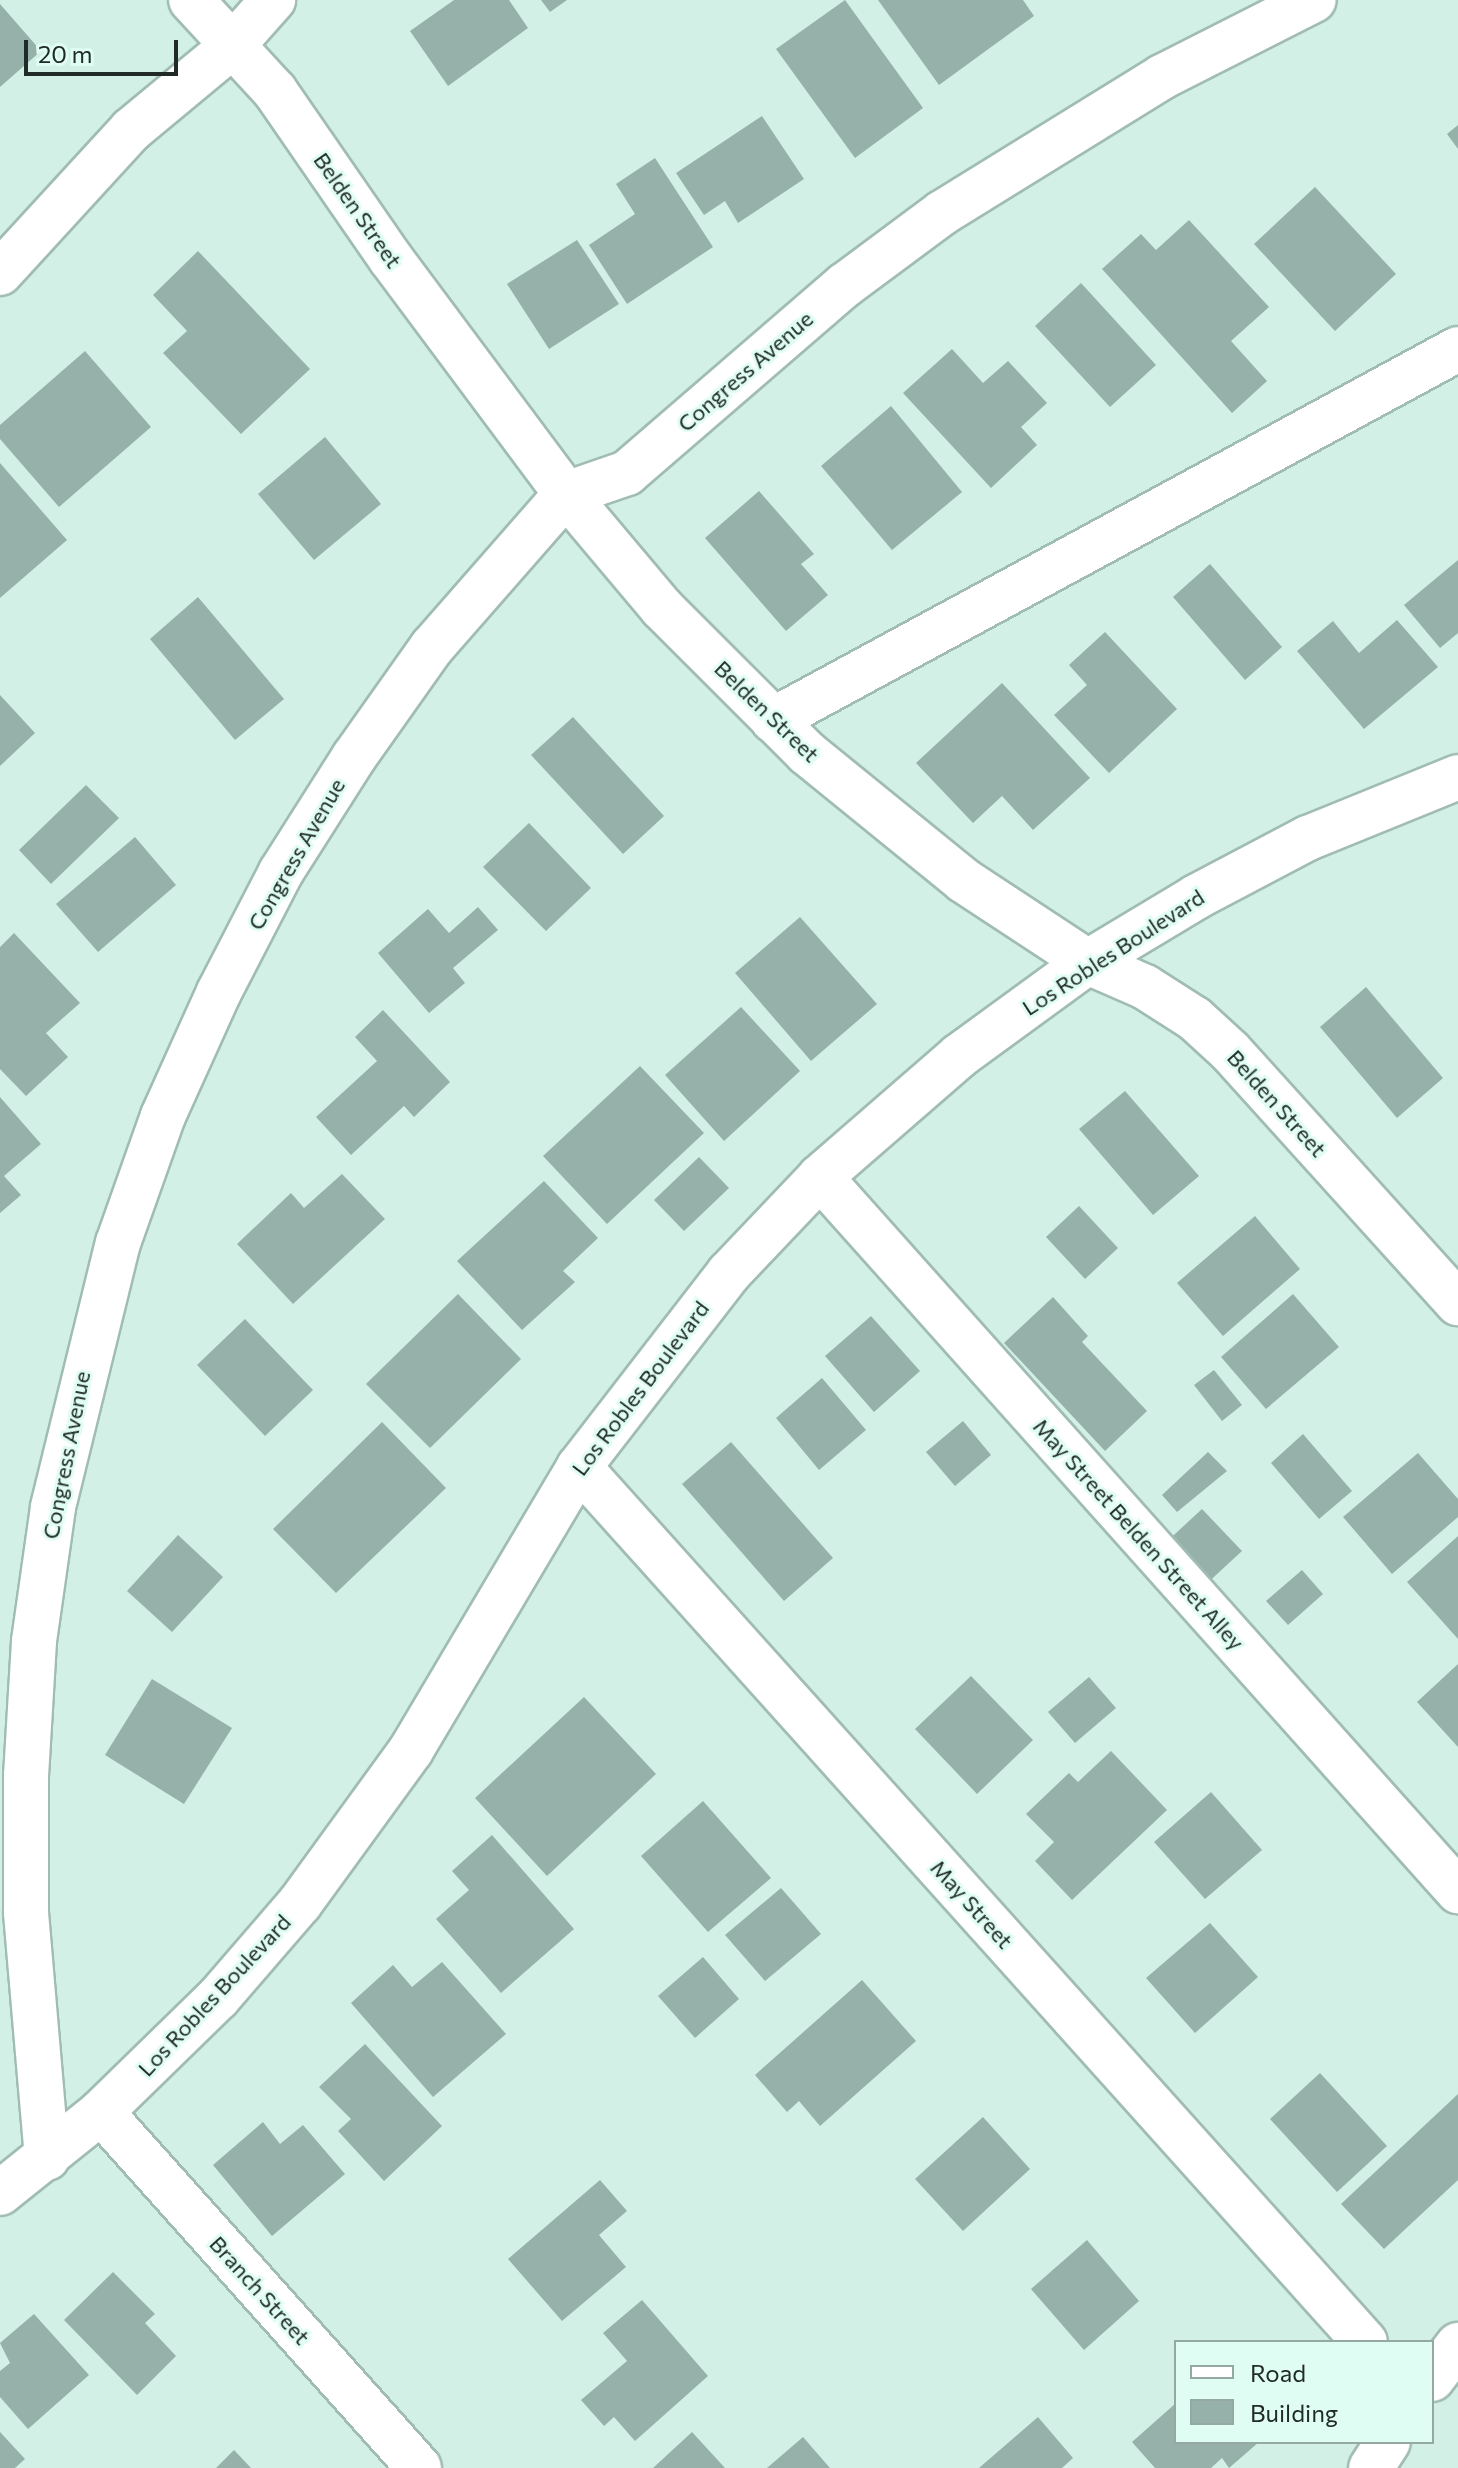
<!DOCTYPE html>
<style>
body{margin:0}
#map{position:relative;width:1458px;height:2468px;overflow:hidden;background:#d3f0e7;font-family:Commissioner,sans-serif}
div>[style]{position:absolute}
[style*='--x']{left:calc(var(--x)*1px);top:calc(var(--y)*1px);width:calc(var(--w)*1px);rotate:calc(var(--a)*1deg)}
.building>*{inset:0;background:#95b1a9}
.roads{filter:drop-shadow(2px 0 #a0bcb3) drop-shadow(-2px 0 #a0bcb3) drop-shadow(0 2px #a0bcb3) drop-shadow(0 -2px #a0bcb3)}
.minor>*{height:44px;margin:-22px;padding:0 22px;transform-origin:22px;border-radius:22px;background:#fff}
span{translate:-50% -50%;white-space:nowrap;text-align:center;line-height:1.15;-webkit-text-stroke:6px #e0fdf4;paint-order:stroke}
.street-label{font-size:22px;color:#202b28}
.legend{position:absolute;left:1174px;top:2340px;width:260px;height:104px;box-sizing:border-box;background:#e0fdf4;border:2px solid #93a9a2;margin:0;padding:10px 14px;list-style:none;font-size:24px;color:#202b28}
.legend li{display:flex;align-items:center;gap:16px;height:40px}
.legend b{width:40px;border:2px solid #93a9a2}
.scale{position:absolute;left:24px;top:40px;width:154px;height:36px;box-sizing:border-box;border:4px solid #202b28;border-top:0;padding-left:10px;font-size:24px;line-height:28px;white-space:nowrap;color:#202b28;-webkit-text-stroke:6px #e0fdf4;paint-order:stroke}
</style>
<div id="map">
<div class="building">
<i style="clip-path:polygon(454px 0,509px 0,528px 28px,448px 86px,410px 31px)"></i>
<i style="clip-path:polygon(541px 0,567px 0,550px 12px)"></i>
<i style="clip-path:polygon(845px 0,923px 108px,855px 158px,776px 49px)"></i>
<i style="clip-path:polygon(878px 0,1023px 0,1034px 16px,939px 85px)"></i>
<i style="clip-path:polygon(0 4px,41px 51px,0 87px)"></i>
<i style="clip-path:polygon(762px 116px,804px 179px,738px 223px,725px 201px,704px 215px,676px 173px)"></i>
<i style="clip-path:polygon(1458px 125px,1458px 149px,1447px 134px)"></i>
<i style="clip-path:polygon(655px 158px,713px 247px,627px 304px,589px 245px,635px 214px,616px 184px)"></i>
<i style="clip-path:polygon(1315px 187px,1396px 274px,1335px 331px,1254px 244px)"></i>
<i style="clip-path:polygon(1189px 220px,1269px 307px,1231px 341px,1267px 381px,1232px 413px,1102px 269px,1141px 234px,1156px 250px)"></i>
<i style="clip-path:polygon(577px 240px,619px 304px,549px 349px,507px 284px)"></i>
<i style="clip-path:polygon(198px 251px,310px 369px,241px 434px,163px 353px,187px 331px,153px 295px)"></i>
<i style="clip-path:polygon(1081px 283px,1156px 365px,1110px 407px,1035px 326px)"></i>
<i style="clip-path:polygon(952px 349px,983px 383px,1008px 361px,1047px 403px,1021px 427px,1037px 445px,991px 488px,903px 393px)"></i>
<i style="clip-path:polygon(85px 351px,151px 427px,59px 507px,0 439px,0 425px)"></i>
<i style="clip-path:polygon(891px 406px,962px 492px,892px 550px,821px 466px)"></i>
<i style="clip-path:polygon(325px 437px,381px 504px,314px 560px,258px 494px)"></i>
<i style="clip-path:polygon(0 463px,67px 540px,0 598px)"></i>
<i style="clip-path:polygon(759px 491px,814px 554px,801px 564px,828px 595px,786px 631px,705px 538px)"></i>
<i style="clip-path:polygon(1458px 560px,1458px 633px,1440px 648px,1404px 605px)"></i>
<i style="clip-path:polygon(1210px 564px,1282px 647px,1245px 680px,1173px 597px)"></i>
<i style="clip-path:polygon(198px 597px,284px 699px,235px 740px,150px 639px)"></i>
<i style="clip-path:polygon(1397px 620px,1438px 667px,1364px 729px,1297px 651px,1333px 621px,1359px 653px)"></i>
<i style="clip-path:polygon(1105px 632px,1177px 709px,1109px 773px,1054px 715px,1087px 685px,1069px 665px)"></i>
<i style="clip-path:polygon(1002px 683px,1090px 778px,1033px 830px,1002px 796px,973px 823px,916px 763px)"></i>
<i style="clip-path:polygon(0 695px,35px 733px,0 766px)"></i>
<i style="clip-path:polygon(573px 717px,664px 816px,623px 854px,531px 755px)"></i>
<i style="clip-path:polygon(86px 785px,119px 818px,51px 884px,19px 850px)"></i>
<i style="clip-path:polygon(529px 823px,591px 888px,546px 931px,483px 867px)"></i>
<i style="clip-path:polygon(135px 837px,176px 885px,98px 952px,56px 904px)"></i>
<i style="clip-path:polygon(478px 907px,498px 930px,453px 968px,465px 983px,429px 1013px,378px 953px,428px 909px,449px 933px)"></i>
<i style="clip-path:polygon(800px 917px,877px 1004px,811px 1061px,735px 973px)"></i>
<i style="clip-path:polygon(14px 933px,80px 1003px,46px 1033px,68px 1057px,26px 1096px,0 1069px,0 947px)"></i>
<i style="clip-path:polygon(1366px 987px,1443px 1078px,1397px 1118px,1320px 1027px)"></i>
<i style="clip-path:polygon(741px 1007px,800px 1071px,724px 1141px,665px 1075px)"></i>
<i style="clip-path:polygon(383px 1010px,450px 1082px,414px 1117px,404px 1106px,351px 1155px,316px 1117px,377px 1061px,355px 1037px)"></i>
<i style="clip-path:polygon(640px 1066px,704px 1133px,607px 1224px,543px 1156px)"></i>
<i style="clip-path:polygon(1125px 1091px,1199px 1176px,1153px 1215px,1079px 1129px)"></i>
<i style="clip-path:polygon(0 1097px,41px 1144px,4px 1176px,21px 1195px,0 1213px)"></i>
<i style="clip-path:polygon(699px 1157px,729px 1188px,684px 1231px,654px 1200px)"></i>
<i style="clip-path:polygon(342px 1174px,385px 1219px,293px 1304px,237px 1244px,291px 1193px,304px 1208px)"></i>
<i style="clip-path:polygon(544px 1181px,598px 1238px,563px 1271px,575px 1282px,522px 1330px,457px 1261px)"></i>
<i style="clip-path:polygon(1079px 1206px,1118px 1248px,1085px 1279px,1046px 1237px)"></i>
<i style="clip-path:polygon(1255px 1216px,1300px 1269px,1223px 1336px,1177px 1283px)"></i>
<i style="clip-path:polygon(458px 1294px,521px 1359px,430px 1448px,366px 1384px)"></i>
<i style="clip-path:polygon(1293px 1294px,1339px 1347px,1266px 1409px,1221px 1357px)"></i>
<i style="clip-path:polygon(1053px 1297px,1088px 1336px,1082px 1342px,1147px 1411px,1105px 1451px,1004px 1343px)"></i>
<i style="clip-path:polygon(871px 1316px,920px 1371px,874px 1412px,825px 1356px)"></i>
<i style="clip-path:polygon(245px 1319px,313px 1390px,265px 1436px,197px 1365px)"></i>
<i style="clip-path:polygon(1214px 1370px,1242px 1405px,1222px 1421px,1194px 1385px)"></i>
<i style="clip-path:polygon(822px 1378px,866px 1430px,819px 1470px,776px 1418px)"></i>
<i style="clip-path:polygon(963px 1421px,991px 1455px,955px 1486px,926px 1452px)"></i>
<i style="clip-path:polygon(382px 1422px,446px 1488px,336px 1593px,273px 1529px)"></i>
<i style="clip-path:polygon(1303px 1434px,1352px 1491px,1319px 1519px,1271px 1463px)"></i>
<i style="clip-path:polygon(731px 1442px,833px 1558px,784px 1601px,682px 1484px)"></i>
<i style="clip-path:polygon(1208px 1452px,1227px 1471px,1177px 1512px,1162px 1495px)"></i>
<i style="clip-path:polygon(1418px 1453px,1458px 1499px,1458px 1517px,1392px 1574px,1343px 1517px)"></i>
<i style="clip-path:polygon(1202px 1509px,1242px 1551px,1203px 1587px,1163px 1545px)"></i>
<i style="clip-path:polygon(178px 1535px,223px 1577px,172px 1632px,127px 1591px)"></i>
<i style="clip-path:polygon(1458px 1536px,1458px 1639px,1407px 1582px)"></i>
<i style="clip-path:polygon(1302px 1570px,1323px 1594px,1288px 1625px,1266px 1601px)"></i>
<i style="clip-path:polygon(1458px 1664px,1458px 1747px,1417px 1702px)"></i>
<i style="clip-path:polygon(971px 1676px,1033px 1740px,977px 1794px,915px 1729px)"></i>
<i style="clip-path:polygon(1089px 1677px,1116px 1708px,1075px 1743px,1048px 1712px)"></i>
<i style="clip-path:polygon(152px 1679px,232px 1728px,184px 1804px,105px 1755px)"></i>
<i style="clip-path:polygon(584px 1697px,656px 1774px,547px 1876px,475px 1798px)"></i>
<i style="clip-path:polygon(1111px 1751px,1167px 1810px,1072px 1900px,1035px 1861px,1054px 1842px,1026px 1814px,1069px 1773px,1078px 1782px)"></i>
<i style="clip-path:polygon(1211px 1792px,1262px 1850px,1205px 1899px,1154px 1842px)"></i>
<i style="clip-path:polygon(703px 1801px,771px 1878px,708px 1932px,641px 1856px)"></i>
<i style="clip-path:polygon(492px 1835px,574px 1929px,501px 1993px,436px 1919px,469px 1890px,452px 1871px)"></i>
<i style="clip-path:polygon(781px 1888px,821px 1934px,765px 1981px,725px 1935px)"></i>
<i style="clip-path:polygon(1210px 1923px,1258px 1977px,1195px 2033px,1146px 1978px)"></i>
<i style="clip-path:polygon(703px 1957px,739px 1999px,695px 2038px,658px 1996px)"></i>
<i style="clip-path:polygon(442px 1962px,506px 2034px,433px 2097px,351px 2003px,393px 1965px,412px 1987px)"></i>
<i style="clip-path:polygon(862px 1980px,916px 2041px,820px 2126px,799px 2101px,787px 2112px,755px 2075px)"></i>
<i style="clip-path:polygon(365px 2044px,442px 2126px,384px 2181px,338px 2131px,351px 2119px,319px 2087px)"></i>
<i style="clip-path:polygon(1320px 2073px,1387px 2146px,1337px 2192px,1270px 2119px)"></i>
<i style="clip-path:polygon(1458px 2094px,1458px 2180px,1384px 2249px,1341px 2204px)"></i>
<i style="clip-path:polygon(983px 2117px,1030px 2169px,963px 2231px,915px 2179px)"></i>
<i style="clip-path:polygon(263px 2122px,280px 2144px,303px 2125px,345px 2174px,272px 2236px,213px 2165px)"></i>
<i style="clip-path:polygon(600px 2180px,627px 2211px,599px 2235px,626px 2267px,562px 2321px,508px 2259px)"></i>
<i style="clip-path:polygon(1087px 2240px,1139px 2301px,1084px 2350px,1031px 2289px)"></i>
<i style="clip-path:polygon(113px 2272px,155px 2314px,145px 2323px,176px 2356px,137px 2395px,64px 2320px)"></i>
<i style="clip-path:polygon(642px 2300px,708px 2376px,635px 2441px,614px 2417px,604px 2426px,581px 2400px,627px 2361px,603px 2333px)"></i>
<i style="clip-path:polygon(34px 2314px,89px 2375px,28px 2429px,0 2397px,0 2371px,10px 2363px,0 2343px)"></i>
<i style="clip-path:polygon(1176px 2403px,1176px 2442px,1259px 2442px,1229px 2468px,1222px 2458px,1211px 2468px,1155px 2468px,1132px 2442px)"></i>
<i style="clip-path:polygon(1038px 2417px,1073px 2458px,1062px 2468px,979px 2468px)"></i>
<i style="clip-path:polygon(0 2432px,25px 2459px,15px 2468px,0 2468px)"></i>
<i style="clip-path:polygon(692px 2432px,725px 2468px,653px 2468px)"></i>
<i style="clip-path:polygon(803px 2437px,830px 2468px,767px 2468px)"></i>
<i style="clip-path:polygon(234px 2450px,251px 2468px,216px 2468px)"></i>
</div>
<div class="roads">
<div class="minor">
<i style="--x:191;--y:0;--w:124;--a:47.3"></i>
<i style="--x:275;--y:91;--w:204;--a:55.4"></i>
<i style="--x:391;--y:259;--w:293;--a:53.3"></i>
<i style="--x:566;--y:494;--w:149;--a:49.9"></i>
<i style="--x:662;--y:608;--w:205;--a:45"></i>
<i style="--x:807;--y:753;--w:201;--a:39.1"></i>
<i style="--x:963;--y:880;--w:149;--a:33.3"></i>
<i style="--x:1088;--y:962;--w:62;--a:23.7"></i>
<i style="--x:1145;--y:987;--w:59;--a:32.6"></i>
<i style="--x:1195;--y:1019;--w:47;--a:42.4"></i>
<i style="--x:1230;--y:1051;--w:340;--a:47.9"></i>
<i style="--x:0;--y:273;--w:194;--a:-47.5"></i>
<i style="--x:131;--y:130;--w:131;--a:-39.7"></i>
<i style="--x:232;--y:46;--w:62;--a:-48.3"></i>
<i style="--x:773;--y:720;--w:779;--a:-28.44"></i>
<i style="--x:820;--y:1177;--w:958;--a:48.22"></i>
<i style="--x:579;--y:1467;--w:1176;--a:48.07"></i>
<i style="--x:101;--y:2112;--w:477;--a:48.2"></i>
<i style="--x:47;--y:2158;--w:247;--a:-94.9"></i>
<i style="--x:26;--y:1912;--w:136;--a:-90"></i>
<i style="--x:26;--y:1776;--w:135;--a:-86.6"></i>
<i style="--x:34;--y:1641;--w:135;--a:-81.9"></i>
<i style="--x:53;--y:1507;--w:272;--a:-76.2"></i>
<i style="--x:118;--y:1243;--w:135;--a:-70.5"></i>
<i style="--x:163;--y:1116;--w:136;--a:-65.7"></i>
<i style="--x:219;--y:992;--w:135;--a:-62.7"></i>
<i style="--x:281;--y:872;--w:136;--a:-57.6"></i>
<i style="--x:354;--y:757;--w:135;--a:-54.7"></i>
<i style="--x:432;--y:647;--w:203;--a:-48.8"></i>
<i style="--x:566;--y:494;--w:65;--a:-19"></i>
<i style="--x:627;--y:473;--w:288;--a:-40.8"></i>
<i style="--x:845;--y:285;--w:121;--a:-36.6"></i>
<i style="--x:942;--y:213;--w:259;--a:-31.7"></i>
<i style="--x:1162;--y:77;--w:170;--a:-26.9"></i>
<i style="--x:0;--y:2193;--w:129;--a:-38.7"></i>
<i style="--x:101;--y:2112;--w:163;--a:-44.3"></i>
<i style="--x:218;--y:1998;--w:125;--a:-49.2"></i>
<i style="--x:300;--y:1903;--w:189;--a:-54"></i>
<i style="--x:411;--y:1750;--w:329;--a:-59.3"></i>
<i style="--x:579;--y:1467;--w:245;--a:-52.3"></i>
<i style="--x:729;--y:1273;--w:132;--a:-46.5"></i>
<i style="--x:820;--y:1177;--w:184;--a:-41"></i>
<i style="--x:959;--y:1056;--w:160;--a:-36.1"></i>
<i style="--x:1088;--y:962;--w:126;--a:-31"></i>
<i style="--x:1196;--y:897;--w:127;--a:-27.8"></i>
<i style="--x:1308;--y:838;--w:162;--a:-22.1"></i>
<i style="--x:1432;--y:2379;--w:43;--a:-52.6"></i>
<i style="--x:1371;--y:2468;--w:31;--a:-57"></i>
</div>
</div>
<div class="street-label">
<span style="left:358px;top:210px;rotate:55deg">Belden Street</span>
<span style="left:745px;top:371px;rotate:-41deg">Congress Avenue</span>
<span style="left:767px;top:711px;rotate:44deg">Belden Street</span>
<span style="left:296px;top:854px;rotate:-60deg">Congress Avenue</span>
<span style="left:1113px;top:952px;rotate:-33deg">Los Robles Boulevard</span>
<span style="left:1277px;top:1103px;rotate:48deg">Belden Street</span>
<span style="left:640px;top:1388px;rotate:-53deg">Los Robles Boulevard</span>
<span style="left:66px;top:1455px;rotate:-79deg">Congress Avenue</span>
<span style="left:1139px;top:1534px;rotate:48deg">May Street Belden Street Alley</span>
<span style="left:972px;top:1904px;rotate:48deg">May Street</span>
<span style="left:214px;top:1995px;rotate:-47deg">Los Robles Boulevard</span>
<span style="left:260px;top:2290px;rotate:48deg">Branch Street</span>
</div>
<ul class="legend">
<li><b style="height:10px;background:#fff"></b>Road</li>
<li><b style="height:22px;background:#95b1a9"></b>Building</li>
</ul>
<div class="scale">20 m</div>
</div>
